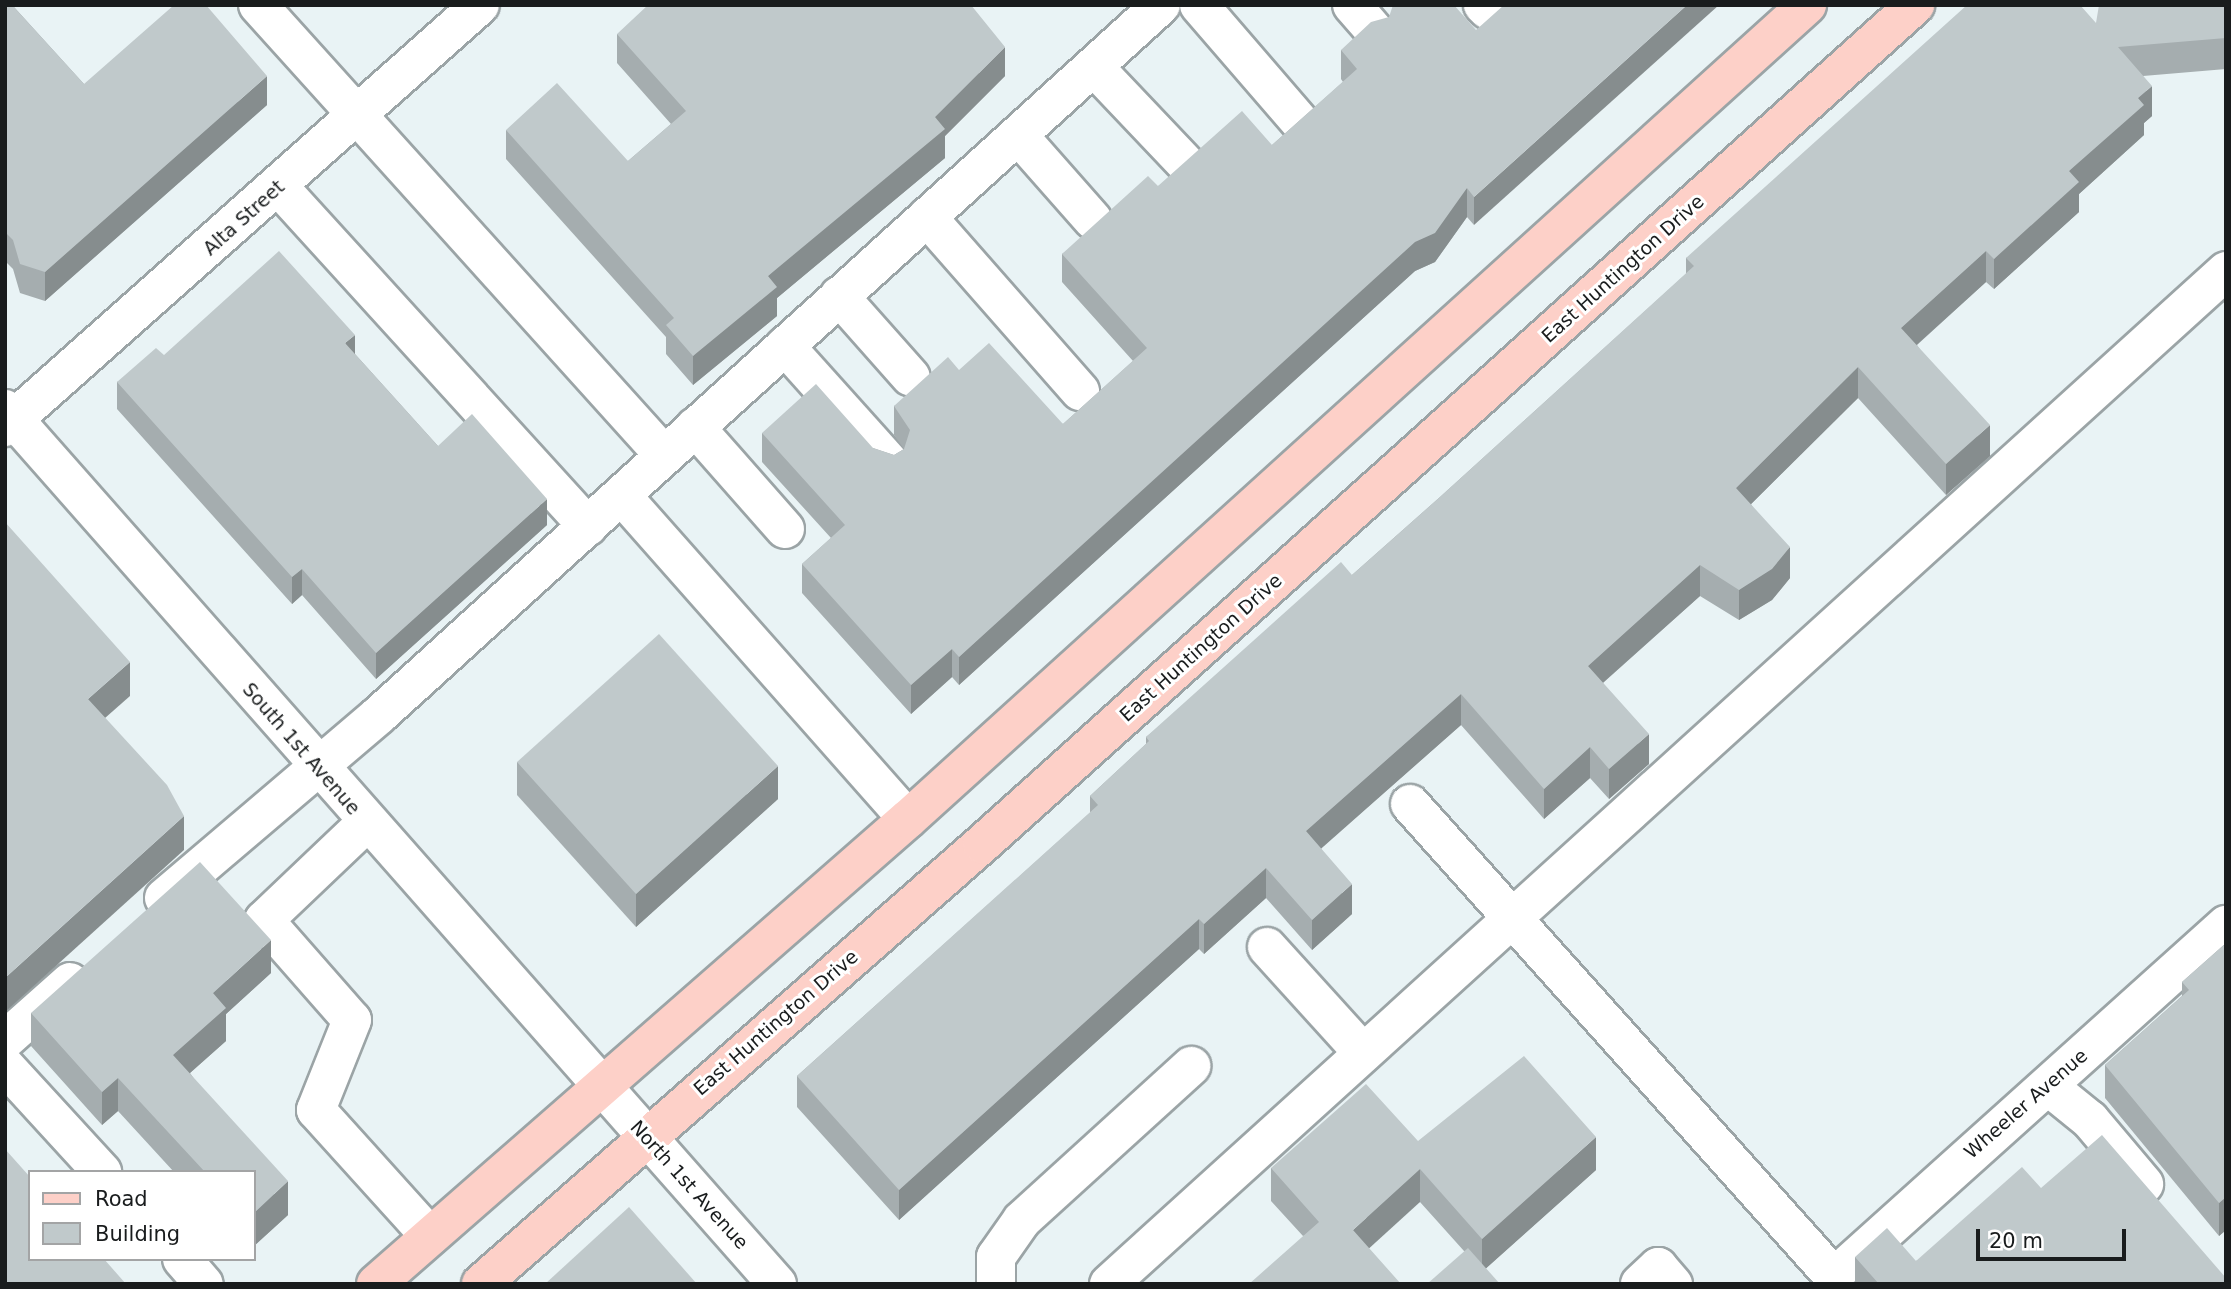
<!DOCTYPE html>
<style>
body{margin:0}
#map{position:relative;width:2231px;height:1289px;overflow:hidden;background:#e9f3f5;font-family:"DejaVu Sans",sans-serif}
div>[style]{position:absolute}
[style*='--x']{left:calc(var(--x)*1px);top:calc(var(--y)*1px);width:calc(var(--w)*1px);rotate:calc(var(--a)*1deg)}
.roads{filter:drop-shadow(2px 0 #9ba4a6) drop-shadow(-2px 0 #9ba4a6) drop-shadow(0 2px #9ba4a6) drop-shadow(0 -2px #9ba4a6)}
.minor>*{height:38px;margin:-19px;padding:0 19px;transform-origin:19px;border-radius:19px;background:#fff}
.major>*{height:38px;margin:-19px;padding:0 19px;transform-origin:19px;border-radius:19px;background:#fdd0c8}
.wall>*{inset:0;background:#a5adaf}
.shaded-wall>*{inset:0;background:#868d8e}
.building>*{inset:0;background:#c0c9cb}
span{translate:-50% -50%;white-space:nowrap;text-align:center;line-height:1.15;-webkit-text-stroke:6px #fff;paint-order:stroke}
.street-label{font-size:19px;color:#191c1d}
.frame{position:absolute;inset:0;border:7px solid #191c1d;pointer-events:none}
.legend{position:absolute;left:28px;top:1170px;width:228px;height:91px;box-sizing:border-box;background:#fff;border:2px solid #a3a4a5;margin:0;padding:9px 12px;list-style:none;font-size:21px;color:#191c1d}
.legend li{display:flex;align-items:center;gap:14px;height:35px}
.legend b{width:35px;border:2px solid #a3a4a5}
.scale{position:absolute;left:1976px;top:1229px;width:150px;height:32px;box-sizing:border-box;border:4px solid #191c1d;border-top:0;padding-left:9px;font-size:21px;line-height:24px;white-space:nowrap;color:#191c1d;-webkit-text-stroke:5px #fff;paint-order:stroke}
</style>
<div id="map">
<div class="roads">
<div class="minor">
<i style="--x:258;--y:5;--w:606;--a:47.94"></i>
<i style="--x:1199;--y:5;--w:153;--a:49.2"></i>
<i style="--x:1352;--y:5;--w:33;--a:49"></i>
<i style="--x:1483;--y:5;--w:7;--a:45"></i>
<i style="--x:1094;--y:67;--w:132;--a:46.5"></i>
<i style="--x:1018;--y:135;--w:113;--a:48.6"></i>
<i style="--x:279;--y:187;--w:459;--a:47.7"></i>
<i style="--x:927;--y:217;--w:232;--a:48.7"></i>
<i style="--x:839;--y:296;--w:108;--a:48.4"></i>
<i style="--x:785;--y:346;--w:156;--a:48.1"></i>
<i style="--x:5;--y:409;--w:1167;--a:48.58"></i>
<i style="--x:5;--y:427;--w:635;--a:-41.62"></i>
<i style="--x:695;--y:427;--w:136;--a:48.6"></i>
<i style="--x:622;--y:496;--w:431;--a:48.5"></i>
<i style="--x:1410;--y:804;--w:637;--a:48.12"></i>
<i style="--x:366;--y:823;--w:141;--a:136.4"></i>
<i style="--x:264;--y:920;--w:133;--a:48.7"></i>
<i style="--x:352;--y:1020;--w:97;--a:111.8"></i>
<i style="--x:316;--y:1110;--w:170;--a:47.9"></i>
<i style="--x:164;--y:898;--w:282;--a:-40.4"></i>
<i style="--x:379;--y:715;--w:1056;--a:-42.24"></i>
<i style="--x:1267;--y:947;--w:143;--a:47.8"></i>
<i style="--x:5;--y:1040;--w:87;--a:-41.7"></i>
<i style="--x:5;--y:1066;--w:144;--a:47.5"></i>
<i style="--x:2048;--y:1086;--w:54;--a:39"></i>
<i style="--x:2090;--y:1120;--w:84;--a:49.8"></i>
<i style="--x:182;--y:1259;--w:33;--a:49"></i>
<i style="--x:1850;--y:1263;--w:506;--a:-41.95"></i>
<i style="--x:996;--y:1284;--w:27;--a:-90"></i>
<i style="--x:996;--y:1257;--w:45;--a:-54.9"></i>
<i style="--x:1022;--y:1220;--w:229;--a:-42.3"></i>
<i style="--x:1109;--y:1284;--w:1508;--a:-42.2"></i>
<i style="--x:1640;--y:1284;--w:25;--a:-43"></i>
<i style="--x:1658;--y:1267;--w:23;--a:49"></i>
</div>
<div class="major">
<i style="--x:376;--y:1284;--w:707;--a:-41.16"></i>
<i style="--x:908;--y:819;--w:1213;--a:-42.16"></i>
<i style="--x:481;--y:1284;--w:667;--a:-41.29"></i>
<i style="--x:982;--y:844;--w:1255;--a:-41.96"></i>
</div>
</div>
<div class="wall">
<i style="clip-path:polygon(5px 5px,14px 7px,84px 84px,267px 105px,45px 301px,20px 293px,13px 269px,5px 261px)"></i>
<i style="clip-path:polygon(2226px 5px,2226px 69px,2143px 76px,2152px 116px,2144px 123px,2144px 135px,2079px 194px,2079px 212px,1994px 289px,1986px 282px,1917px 345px,1990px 456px,1946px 495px,1858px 398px,1751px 504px,1790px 578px,1772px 600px,1739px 620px,1700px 596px,1603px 683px,1649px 764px,1609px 799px,1590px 778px,1544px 819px,1461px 725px,1321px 848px,1352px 914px,1312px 950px,1266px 898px,1204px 954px,1199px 949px,899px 1220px,797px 1107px,797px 1076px,1090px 813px,1090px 796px,1146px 744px,1146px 737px,1352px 575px,1440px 497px,1686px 274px,1686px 258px,2096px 23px)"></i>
<i style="clip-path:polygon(1476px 30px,1474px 225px,1467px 217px,1435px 262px,1415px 271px,959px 685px,952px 677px,911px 714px,802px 593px,802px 564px,831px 538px,762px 462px,762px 433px,873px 448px,894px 455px,904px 449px,894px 435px,894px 406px,959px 370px,1063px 424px,1133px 361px,1062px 282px,1062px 254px,1158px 186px,1272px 145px,1343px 82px,1341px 79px,1341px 50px)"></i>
<i style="clip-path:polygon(617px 34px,1005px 76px,945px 136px,945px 158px,777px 298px,777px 316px,693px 385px,666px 354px,666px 337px,506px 159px,506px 130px,628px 161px,671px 124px,617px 63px)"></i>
<i style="clip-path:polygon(355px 354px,438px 446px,547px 525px,376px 679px,302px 595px,292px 604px,117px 409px,117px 382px,164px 355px)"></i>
<i style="clip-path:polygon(517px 762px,778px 799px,636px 927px,517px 795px)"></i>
<i style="clip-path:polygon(2226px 943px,2226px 1230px,2219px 1236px,2105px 1098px,2105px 1065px,2182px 996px,2182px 982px)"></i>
<i style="clip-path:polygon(271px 973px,226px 1014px,226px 1041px,190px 1073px,288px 1215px,254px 1246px,254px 1172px,174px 1172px,118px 1111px,102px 1125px,31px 1046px,31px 1013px)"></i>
<i style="clip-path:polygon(1271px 1168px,1596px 1170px,1486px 1268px,1464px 1251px,1420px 1202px,1303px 1236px,1271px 1201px)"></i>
<i style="clip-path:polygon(2041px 1188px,2226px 1284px,1855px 1284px,1855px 1257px,1916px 1261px)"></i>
</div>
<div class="shaded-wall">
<i style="clip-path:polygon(1687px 5px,1719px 5px,1474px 225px,1474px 197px)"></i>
<i style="clip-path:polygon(1005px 47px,1005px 76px,945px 136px,945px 158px,777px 298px,777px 316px,693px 385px,693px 356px,768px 276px,935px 117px)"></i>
<i style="clip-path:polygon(267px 76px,267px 105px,45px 301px,45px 272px)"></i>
<i style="clip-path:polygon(2152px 86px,2152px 116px,2144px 123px,2144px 135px,2079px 194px,2079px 212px,1994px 289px,1994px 259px,2069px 171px,2138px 98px)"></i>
<i style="clip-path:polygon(1467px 188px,1467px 217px,1435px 262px,1415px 271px,959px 685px,959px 657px)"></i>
<i style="clip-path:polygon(1986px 251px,1986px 282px,1901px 359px,1901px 328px)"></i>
<i style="clip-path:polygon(355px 335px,355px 362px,345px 343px)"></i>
<i style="clip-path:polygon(1858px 367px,1858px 398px,1736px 519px,1736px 488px)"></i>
<i style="clip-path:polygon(1990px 425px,1990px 456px,1946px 495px,1946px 464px)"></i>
<i style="clip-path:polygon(547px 499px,547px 525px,376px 679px,376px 653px)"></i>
<i style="clip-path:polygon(1790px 547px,1790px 578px,1772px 600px,1739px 620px,1739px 590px)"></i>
<i style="clip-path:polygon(1700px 565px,1700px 596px,1588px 696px,1588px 666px)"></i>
<i style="clip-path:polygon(302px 569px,302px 595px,292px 604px,292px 577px)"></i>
<i style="clip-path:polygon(952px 649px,952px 677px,911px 714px,911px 685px)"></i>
<i style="clip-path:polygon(130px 662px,130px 696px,88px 733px,88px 699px)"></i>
<i style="clip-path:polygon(1461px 694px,1461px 725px,1306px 862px,1306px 831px)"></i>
<i style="clip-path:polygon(1649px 734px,1649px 764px,1609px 799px,1609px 769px)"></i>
<i style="clip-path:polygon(1590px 747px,1590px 778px,1544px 819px,1544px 789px)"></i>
<i style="clip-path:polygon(778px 766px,778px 799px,636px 927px,636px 894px)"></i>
<i style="clip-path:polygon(184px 816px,184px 850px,5px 1012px,5px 978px)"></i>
<i style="clip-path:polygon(1266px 868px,1266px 898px,1204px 954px,1204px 924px)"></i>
<i style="clip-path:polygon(1352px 884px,1352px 914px,1312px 950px,1312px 920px)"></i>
<i style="clip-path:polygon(1199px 919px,1199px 949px,899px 1220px,899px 1190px)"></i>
<i style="clip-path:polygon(271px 940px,271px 973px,226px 1014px,226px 1041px,173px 1088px,173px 1055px,213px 993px)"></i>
<i style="clip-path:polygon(118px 1078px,118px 1111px,102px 1125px,102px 1092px)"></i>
<i style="clip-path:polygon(1596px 1137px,1596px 1170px,1482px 1272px,1482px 1239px)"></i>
<i style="clip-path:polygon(1420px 1169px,1420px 1202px,1353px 1263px,1353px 1230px)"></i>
<i style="clip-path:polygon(288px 1181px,288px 1215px,254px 1246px,254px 1213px)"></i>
<i style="clip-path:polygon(2226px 1197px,2226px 1230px,2219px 1236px,2219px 1203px)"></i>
</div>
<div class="building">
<i style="clip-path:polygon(5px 5px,12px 5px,84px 84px,174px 5px,190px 5px,191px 6px,192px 5px,206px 5px,267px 76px,45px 272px,20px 264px,13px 240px,5px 232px)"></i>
<i style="clip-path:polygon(648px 5px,971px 5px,1005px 47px,935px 117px,945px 129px,768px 276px,777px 287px,693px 356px,666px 325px,674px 318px,506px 130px,557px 83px,628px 161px,686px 111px,617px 34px)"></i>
<i style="clip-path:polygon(1393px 5px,1454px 5px,1476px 30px,1504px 5px,1687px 5px,1474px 197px,1467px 188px,1435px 233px,1415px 242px,959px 657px,952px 649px,911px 685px,802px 564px,845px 525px,762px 433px,816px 384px,873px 448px,894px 455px,904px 449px,910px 430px,894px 406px,948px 357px,959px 370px,989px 343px,1063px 424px,1147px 348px,1062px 254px,1148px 176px,1158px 186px,1242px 111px,1272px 145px,1357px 69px,1341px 50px,1371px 22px,1389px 17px)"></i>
<i style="clip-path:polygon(1967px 5px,2080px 5px,2096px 23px,2099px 5px,2226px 5px,2226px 38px,2118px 47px,2152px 86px,2138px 98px,2144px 105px,2069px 171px,2079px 182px,1994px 259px,1986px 251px,1901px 328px,1990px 425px,1946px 464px,1858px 367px,1736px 488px,1790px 547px,1772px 569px,1739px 590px,1700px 565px,1588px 666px,1649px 734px,1609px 769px,1590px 747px,1544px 789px,1461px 694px,1306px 831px,1352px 884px,1312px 920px,1266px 868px,1204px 924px,1199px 919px,899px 1190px,797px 1076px,1098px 805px,1090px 796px,1149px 741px,1146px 737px,1341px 562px,1352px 575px,1440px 497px,1694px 266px,1686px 258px)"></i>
<i style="clip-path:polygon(279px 251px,355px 335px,345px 343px,438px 446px,472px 414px,547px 499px,376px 653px,302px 569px,292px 577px,117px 382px,156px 348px,164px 355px)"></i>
<i style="clip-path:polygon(5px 522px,130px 662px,88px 699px,167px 785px,184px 816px,5px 978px)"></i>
<i style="clip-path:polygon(659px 634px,778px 766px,636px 894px,517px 762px)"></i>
<i style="clip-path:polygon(200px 862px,271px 940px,213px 993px,226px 1008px,173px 1055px,288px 1181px,254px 1213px,254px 1172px,205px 1172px,118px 1078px,102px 1092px,31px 1013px)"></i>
<i style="clip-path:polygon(2226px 943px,2226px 1197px,2219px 1203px,2105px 1065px,2189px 990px,2182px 982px)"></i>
<i style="clip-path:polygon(1524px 1056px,1596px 1137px,1482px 1239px,1420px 1169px,1353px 1230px,1401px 1284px,1249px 1284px,1319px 1222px,1271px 1168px,1366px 1084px,1418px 1141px)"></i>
<i style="clip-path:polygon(2102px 1135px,2226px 1278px,2226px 1284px,1879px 1284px,1855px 1257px,1887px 1228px,1916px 1261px,2022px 1167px,2041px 1188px)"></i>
<i style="clip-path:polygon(5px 1149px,30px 1177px,30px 1259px,104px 1259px,126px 1284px,5px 1284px)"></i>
<i style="clip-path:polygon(629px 1207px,697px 1284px,545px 1284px)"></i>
<i style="clip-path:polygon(1468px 1248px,1500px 1284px,1427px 1284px)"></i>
</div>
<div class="street-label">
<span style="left:244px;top:218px;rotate:-42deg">Alta Street</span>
<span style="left:1623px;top:269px;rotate:-42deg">East Huntington Drive</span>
<span style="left:1201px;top:648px;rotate:-42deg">East Huntington Drive</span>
<span style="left:301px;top:749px;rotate:49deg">South 1st Avenue</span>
<span style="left:776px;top:1023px;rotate:-41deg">East Huntington Drive</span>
<span style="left:2026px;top:1104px;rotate:-41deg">Wheeler Avenue</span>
<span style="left:689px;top:1185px;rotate:48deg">North 1st Avenue</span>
</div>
<div class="frame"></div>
<ul class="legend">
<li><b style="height:9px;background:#fdd0c8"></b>Road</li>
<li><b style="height:19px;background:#c0c9cb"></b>Building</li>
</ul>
<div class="scale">20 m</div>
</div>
